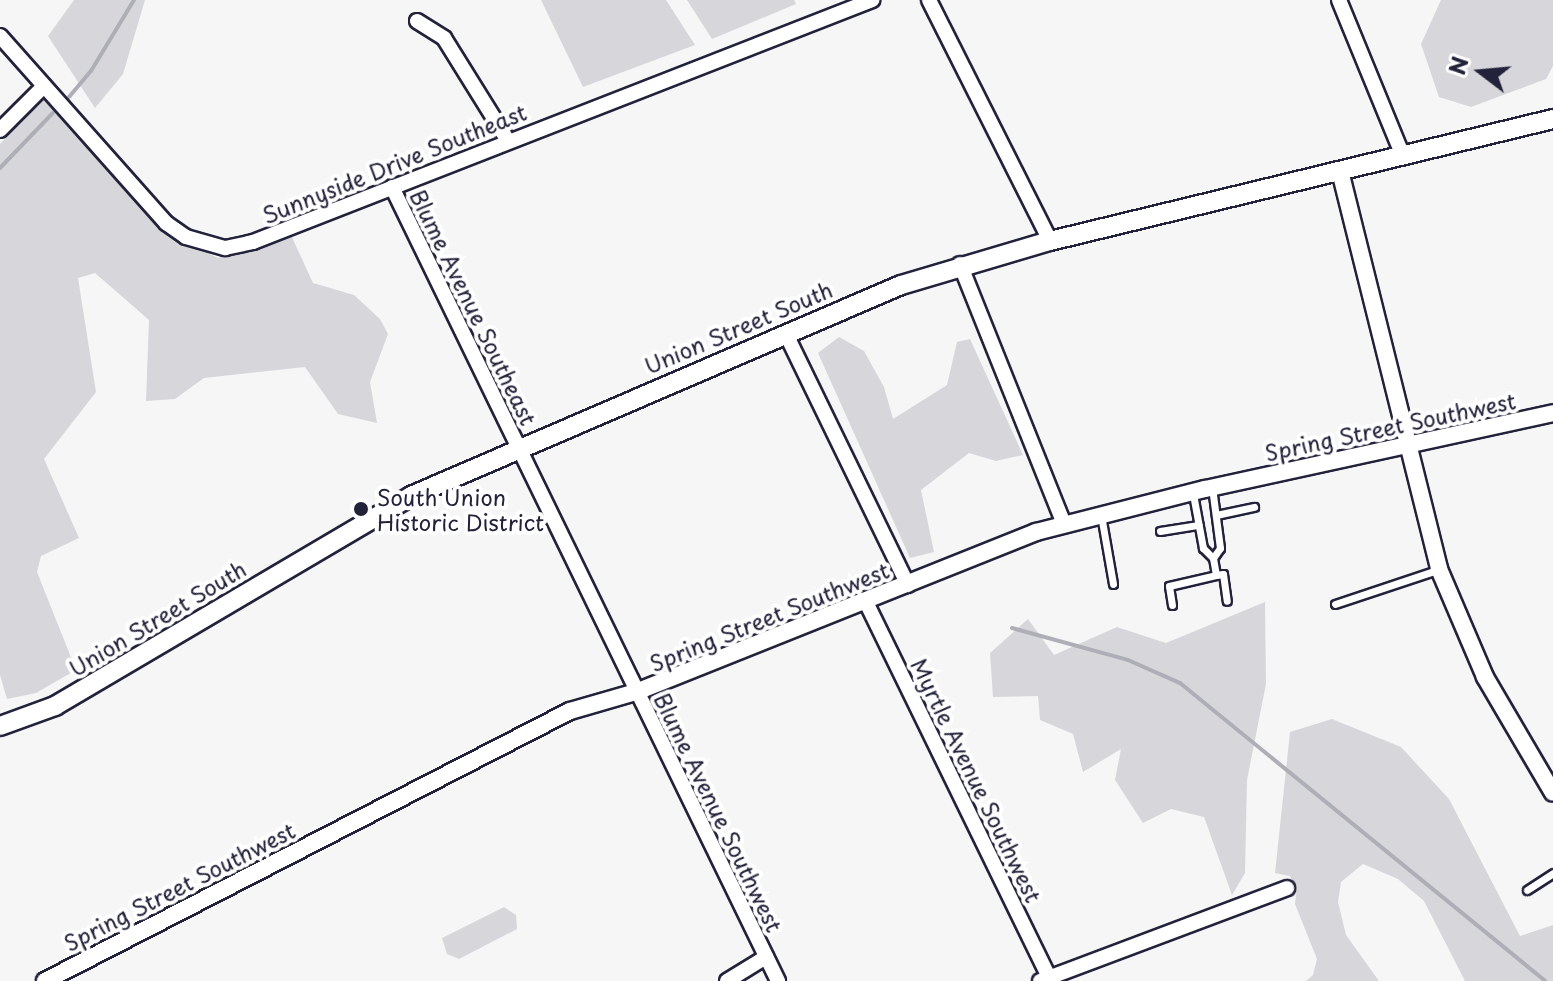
<!DOCTYPE html>
<style>
body{margin:0}
#map{position:relative;width:1553px;height:981px;overflow:hidden;background:#f6f6f7;font-family:"Playpen Sans",sans-serif}
div>[style]{position:absolute}
[style*='--x']{left:calc(var(--x)*1px);top:calc(var(--y)*1px);width:calc(var(--w)*1px);rotate:calc(var(--a)*1deg)}
.green>*{inset:0;background:#d7d7db}
.stream>*{height:4px;margin:-2px;padding:0 2px;transform-origin:2px;border-radius:2px;background:#aeaeb7}
.roads{filter:drop-shadow(2px 0 #22223b) drop-shadow(-2px 0 #22223b) drop-shadow(0 2px #22223b) drop-shadow(0 -2px #22223b)}
.service>*{height:7px;margin:-3.5px;padding:0 3.5px;transform-origin:3.5px;border-radius:3.5px;background:#fff}
.minor>*{height:14px;margin:-7px;padding:0 7px;transform-origin:7px;border-radius:7px;background:#fff}
.tertiary>*{height:16px;margin:-8px;padding:0 8px;transform-origin:8px;border-radius:8px;background:#fff}
.secondary>*{height:18px;margin:-9px;padding:0 9px;transform-origin:9px;border-radius:9px;background:#fff}
.dots>*{width:22px;height:22px;translate:-50% -50%;box-sizing:border-box;border:4px solid #fff;border-radius:50%}
span{translate:-50% -50%;white-space:nowrap;text-align:center;line-height:1.15;-webkit-text-stroke:8px #fff;paint-order:stroke}
.street-label{font-size:22px;color:#22223b}
.poi-label{font-size:22px;color:#22223b}
.left{translate:0 -50%;text-align:left}
.north{position:absolute;left:1441px;top:32px;width:80px;height:80px;-webkit-text-stroke:6px #fff;paint-order:stroke;rotate:286deg;font-size:22px;font-weight:700;line-height:32px;text-align:center;color:#22223b}
.north::after{content:'';display:block;margin:auto;width:28px;height:36px;background:#22223b;clip-path:polygon(50% 0,100% 100%,50% 72%,0 100%)}
</style>
<div id="map">
<div class="green">
<i style="clip-path:polygon(74px 0,145px 0,123px 74px,95px 108px,48px 36px)"></i>
<i style="clip-path:polygon(541px 0,666px 0,695px 45px,583px 87px)"></i>
<i style="clip-path:polygon(687px 0,794px 0,796px 4px,712px 39px)"></i>
<i style="clip-path:polygon(1441px 0,1553px 0,1553px 66px,1546px 79px,1471px 107px,1439px 97px,1421px 44px)"></i>
<i style="clip-path:polygon(45px 97px,169px 234px,218px 258px,291px 235px,313px 283px,354px 295px,380px 319px,388px 334px,370px 382px,377px 423px,338px 414px,305px 367px,204px 378px,175px 399px,146px 401px,149px 320px,95px 273px,78px 278px,96px 392px,44px 459px,79px 538px,41px 556px,37px 572px,76px 670px,36px 693px,7px 699px,0 675px,0 144px)"></i>
<i style="clip-path:polygon(839px 337px,864px 351px,884px 387px,893px 419px,947px 385px,957px 342px,970px 339px,1023px 455px,996px 461px,969px 453px,921px 490px,934px 552px,910px 558px,818px 353px)"></i>
<i style="clip-path:polygon(1265px 602px,1266px 684px,1247px 780px,1245px 873px,1232px 895px,1204px 817px,1171px 809px,1143px 823px,1115px 780px,1121px 749px,1083px 772px,1073px 734px,1040px 720px,1038px 696px,993px 697px,990px 653px,1028px 619px,1054px 655px,1117px 627px,1166px 643px)"></i>
<i style="clip-path:polygon(1332px 719px,1401px 747px,1449px 799px,1520px 936px,1553px 925px,1553px 981px,1465px 981px,1424px 901px,1398px 879px,1363px 864px,1341px 882px,1338px 902px,1346px 935px,1379px 981px,1306px 981px,1313px 975px,1317px 959px,1295px 904px,1297px 888px,1290px 876px,1275px 873px,1290px 732px)"></i>
<i style="clip-path:polygon(504px 907px,516px 915px,517px 929px,459px 959px,447px 954px,442px 938px)"></i>
</div>
<div class="stream">
<i style="--x:69;--y:97;--w:34;--a:-50"></i>
<i style="--x:91;--y:71;--w:83;--a:-58.8"></i>
<i style="--x:0;--y:168;--w:76;--a:-46.1"></i>
<i style="--x:1012;--y:628;--w:120;--a:15.4"></i>
<i style="--x:1128;--y:660;--w:57;--a:23.9"></i>
<i style="--x:1180;--y:683;--w:471;--a:39.2"></i>
</div>
<div class="roads">
<div class="service">
<i style="--x:1193;--y:494;--w:55;--a:79.5"></i>
<i style="--x:1203;--y:548;--w:14;--a:45"></i>
<i style="--x:1213;--y:558;--w:12;--a:-55"></i>
<i style="--x:1220;--y:548;--w:62;--a:-97.5"></i>
<i style="--x:1101;--y:515;--w:70;--a:80.1"></i>
<i style="--x:1216;--y:515;--w:39;--a:-12"></i>
<i style="--x:1160;--y:531;--w:39;--a:-9"></i>
<i style="--x:1216;--y:575;--w:7;--a:-8"></i>
<i style="--x:1223;--y:574;--w:27;--a:82"></i>
<i style="--x:1335;--y:604;--w:108;--a:-18.4"></i>
<i style="--x:1172;--y:605;--w:19;--a:-99"></i>
<i style="--x:1169;--y:586;--w:48;--a:-13.2"></i>
<i style="--x:1216;--y:575;--w:17;--a:-100"></i>
<i style="--x:1527;--y:890;--w:31;--a:-33"></i>
</div>
<div class="minor">
<i style="--x:929;--y:0;--w:270;--a:63.3"></i>
<i style="--x:1339;--y:0;--w:169;--a:67.7"></i>
<i style="--x:417;--y:21;--w:32;--a:32"></i>
<i style="--x:444;--y:38;--w:121;--a:58.1"></i>
<i style="--x:0;--y:36;--w:250;--a:48.4"></i>
<i style="--x:166;--y:223;--w:24;--a:35"></i>
<i style="--x:186;--y:237;--w:41;--a:15.8"></i>
<i style="--x:225;--y:248;--w:29;--a:-12"></i>
<i style="--x:253;--y:242;--w:665;--a:-21.35"></i>
<i style="--x:0;--y:130;--w:62;--a:-45"></i>
<i style="--x:392;--y:187;--w:883;--a:64.07"></i>
<i style="--x:960;--y:264;--w:278;--a:68.2"></i>
<i style="--x:786;--y:334;--w:279;--a:64.1"></i>
<i style="--x:866;--y:602;--w:417;--a:64"></i>
<i style="--x:727;--y:981;--w:46;--a:-31.6"></i>
<i style="--x:1040;--y:981;--w:264;--a:-20.6"></i>
</div>
<div class="tertiary">
<i style="--x:1340;--y:171;--w:410;--a:76"></i>
<i style="--x:1439;--y:569;--w:117;--a:66.9"></i>
<i style="--x:1485;--y:677;--w:134;--a:59.6"></i>
<i style="--x:45;--y:981;--w:590;--a:-27.22"></i>
<i style="--x:570;--y:711;--w:69;--a:-16.1"></i>
<i style="--x:636;--y:692;--w:431;--a:-21.8"></i>
<i style="--x:1036;--y:532;--w:174;--a:-14.3"></i>
<i style="--x:1205;--y:489;--w:356;--a:-12.3"></i>
</div>
<div class="secondary">
<i style="--x:0;--y:726;--w:59;--a:-20"></i>
<i style="--x:55;--y:706;--w:413;--a:-30.5"></i>
<i style="--x:411;--y:496;--w:533;--a:-23.3"></i>
<i style="--x:901;--y:285;--w:155;--a:-16.5"></i>
<i style="--x:1050;--y:241;--w:518;--a:-13.63"></i>
</div>
</div>
<div class="dots">
<i style="left:361px;top:509px;background:#22223b"></i>
</div>
<div class="street-label">
<span style="left:394px;top:163px;rotate:-22deg">Sunnyside Drive Southeast</span>
<span style="left:474px;top:307px;rotate:64deg">Blume Avenue Southeast</span>
<span style="left:738px;top:327px;rotate:-23deg">Union Street South</span>
<span style="left:1390px;top:426px;rotate:-12deg">Spring Street Southwest</span>
<span style="left:769px;top:616px;rotate:-22deg">Spring Street Southwest</span>
<span style="left:157px;top:618px;rotate:-31deg">Union Street South</span>
<span style="left:977px;top:780px;rotate:64deg">Myrtle Avenue Southwest</span>
<span style="left:719px;top:812px;rotate:64deg">Blume Avenue Southwest</span>
<span style="left:179px;top:886px;rotate:-27deg">Spring Street Southwest</span>
</div>
<div class="poi-label">
<span class="left" style="left:377px;top:509px">South Union<br>Historic District</span>
</div>
<div class="north">N</div>
</div>
